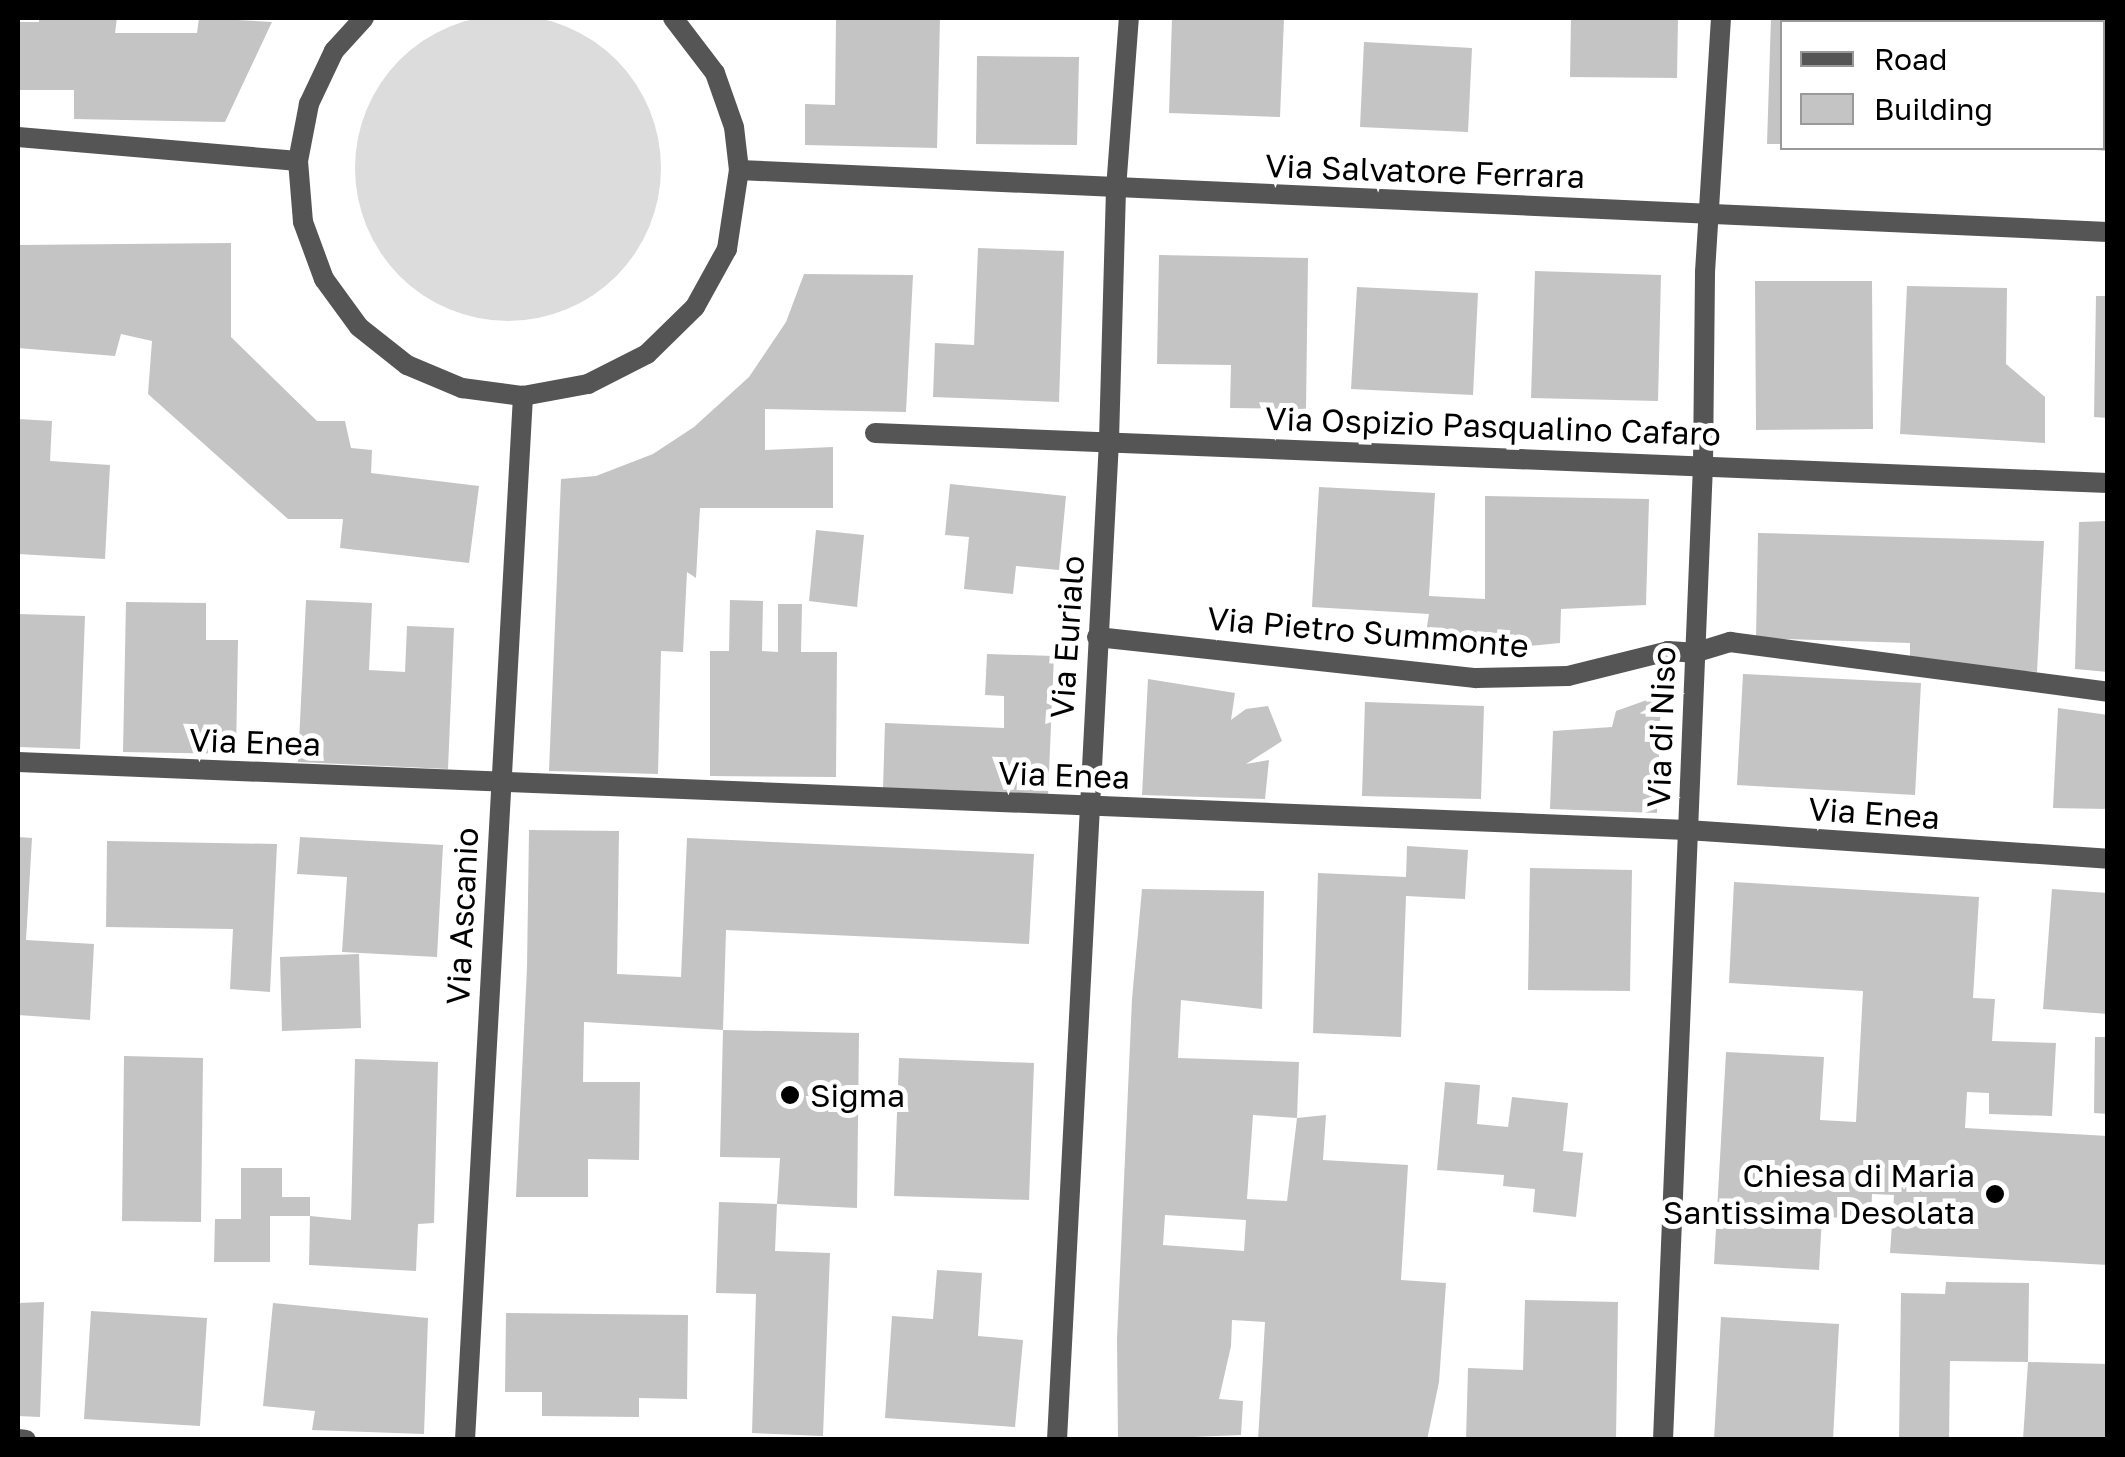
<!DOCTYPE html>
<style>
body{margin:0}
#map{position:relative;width:2125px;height:1457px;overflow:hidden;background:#fff;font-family:"Golos Text",sans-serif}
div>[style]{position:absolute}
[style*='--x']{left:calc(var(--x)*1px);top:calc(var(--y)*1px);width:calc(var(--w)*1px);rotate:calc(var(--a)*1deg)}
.green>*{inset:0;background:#dcdcdc}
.round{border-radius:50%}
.building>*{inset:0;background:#c4c4c4}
.lane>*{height:20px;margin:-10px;padding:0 10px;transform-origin:10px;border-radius:10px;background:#555}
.street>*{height:20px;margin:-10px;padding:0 10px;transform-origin:10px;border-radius:10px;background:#555}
.dots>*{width:28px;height:28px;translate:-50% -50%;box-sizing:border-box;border:5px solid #fff;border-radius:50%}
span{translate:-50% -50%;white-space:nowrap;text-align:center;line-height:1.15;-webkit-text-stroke:10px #fff;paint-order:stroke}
.street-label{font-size:32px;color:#000}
.poi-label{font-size:32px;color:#000}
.left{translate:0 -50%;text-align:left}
.right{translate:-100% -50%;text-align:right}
.frame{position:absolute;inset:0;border:20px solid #000;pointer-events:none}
.legend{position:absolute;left:1780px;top:20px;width:325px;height:130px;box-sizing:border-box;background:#fff;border:2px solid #999;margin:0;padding:12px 18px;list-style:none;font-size:30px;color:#000}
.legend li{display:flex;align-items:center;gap:20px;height:50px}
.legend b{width:50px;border:2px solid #999}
</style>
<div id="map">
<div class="green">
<i class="round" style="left:355px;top:15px;width:306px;height:306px"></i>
</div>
<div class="building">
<i style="clip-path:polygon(39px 18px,117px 18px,115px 33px,197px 33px,199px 18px,272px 22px,225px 122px,74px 119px,74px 90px,18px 90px,18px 22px,39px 22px)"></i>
<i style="clip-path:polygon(836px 18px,940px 18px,937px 148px,805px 145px,805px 104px,835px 105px)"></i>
<i style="clip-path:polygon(1172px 18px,1284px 18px,1280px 117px,1169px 113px)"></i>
<i style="clip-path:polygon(1571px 18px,1678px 18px,1677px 78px,1570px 77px)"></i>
<i style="clip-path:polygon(1771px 18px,1830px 19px,1782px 22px,1782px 144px,1767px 144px)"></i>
<i style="clip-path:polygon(1899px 18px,1979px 18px,1981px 22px,1898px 22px)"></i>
<i style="clip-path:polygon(2094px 18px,2108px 18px,2108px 40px,2102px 22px)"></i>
<i style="clip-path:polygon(1364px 42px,1472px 48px,1468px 132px,1360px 127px)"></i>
<i style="clip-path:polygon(977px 56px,1079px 57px,1077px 145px,976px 144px)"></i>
<i style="clip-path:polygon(2102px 70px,2108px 70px,2108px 151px,2095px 150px,2102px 148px)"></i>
<i style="clip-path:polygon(231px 243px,231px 337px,317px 421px,345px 421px,351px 448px,372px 450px,371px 473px,479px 486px,469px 563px,340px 548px,343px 519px,288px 519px,148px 394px,152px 341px,121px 334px,115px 356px,18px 348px,18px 245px)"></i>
<i style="clip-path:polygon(978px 248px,1064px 251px,1059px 402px,933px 397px,935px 343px,974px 345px)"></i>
<i style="clip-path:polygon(1159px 255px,1308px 258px,1306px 409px,1230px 408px,1231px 365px,1157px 364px)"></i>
<i style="clip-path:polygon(1535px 271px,1661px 275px,1658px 401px,1531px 398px)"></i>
<i style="clip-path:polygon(804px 274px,913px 275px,906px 412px,765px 409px,765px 450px,833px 447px,833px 508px,700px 508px,696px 578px,687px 572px,683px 652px,661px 651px,658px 774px,549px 771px,561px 479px,596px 476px,653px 454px,694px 427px,749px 377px,786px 322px)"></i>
<i style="clip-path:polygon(1755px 281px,1872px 281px,1873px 429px,1756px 430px)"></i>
<i style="clip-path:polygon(1907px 286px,2007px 288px,2006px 364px,2045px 397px,2045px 443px,1900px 434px)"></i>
<i style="clip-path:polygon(1357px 287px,1478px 293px,1473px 395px,1351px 389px)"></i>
<i style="clip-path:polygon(2096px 296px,2108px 296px,2108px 418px,2094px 417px)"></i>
<i style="clip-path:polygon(18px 419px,52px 421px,50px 461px,110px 465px,105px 559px,18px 554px)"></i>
<i style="clip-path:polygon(950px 484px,1066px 496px,1059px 570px,1016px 566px,1013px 594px,964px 589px,969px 537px,945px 535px)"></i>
<i style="clip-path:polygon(1319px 487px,1435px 493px,1429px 596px,1485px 599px,1485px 496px,1649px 499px,1646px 605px,1561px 609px,1560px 643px,1480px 651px,1424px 645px,1429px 614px,1312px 607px)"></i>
<i style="clip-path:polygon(2108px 521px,2108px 672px,2075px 669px,2079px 522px)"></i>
<i style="clip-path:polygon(816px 530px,864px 535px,857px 607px,809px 601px)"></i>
<i style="clip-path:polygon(1758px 533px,2044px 541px,2037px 672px,1910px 662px,1910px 643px,1756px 638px)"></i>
<i style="clip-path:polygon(306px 600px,372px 603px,369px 670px,405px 672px,407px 626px,454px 628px,448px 769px,298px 762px)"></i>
<i style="clip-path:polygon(730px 600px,763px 601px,762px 651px,778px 652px,778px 604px,802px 604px,801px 652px,837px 652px,836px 777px,710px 776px,710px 651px,729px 651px)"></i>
<i style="clip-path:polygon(126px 602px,206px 603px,206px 640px,238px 640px,236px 754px,123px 752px)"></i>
<i style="clip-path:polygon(18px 614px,85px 616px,80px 749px,18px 747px)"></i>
<i style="clip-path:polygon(987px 654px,1054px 656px,1048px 795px,883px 789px,885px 723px,1004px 728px,1004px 696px,985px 695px)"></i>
<i style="clip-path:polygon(1743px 674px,1921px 683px,1915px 795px,1737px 785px)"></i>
<i style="clip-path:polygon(1148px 679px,1235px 693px,1231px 720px,1246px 709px,1268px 706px,1282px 741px,1246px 764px,1269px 760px,1265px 799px,1142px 795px)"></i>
<i style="clip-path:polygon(1661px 695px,1657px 813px,1550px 809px,1553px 731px,1612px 727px,1616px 711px)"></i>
<i style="clip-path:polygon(1365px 702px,1484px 706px,1481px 799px,1362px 796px)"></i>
<i style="clip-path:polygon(2058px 708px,2108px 715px,2108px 809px,2053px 808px)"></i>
<i style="clip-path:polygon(529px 830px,619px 831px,617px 974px,681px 977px,687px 838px,1034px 854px,1029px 944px,726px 930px,723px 1030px,584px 1022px,583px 1082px,640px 1082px,639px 1160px,588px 1159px,588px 1197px,516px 1197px,527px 968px)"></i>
<i style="clip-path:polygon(18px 837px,32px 838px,26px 940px,94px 944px,90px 1020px,18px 1015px)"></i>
<i style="clip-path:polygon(300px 837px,443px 845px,437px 957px,342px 952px,347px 877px,297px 874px)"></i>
<i style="clip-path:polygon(107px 841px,277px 844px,270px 992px,230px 989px,233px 929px,106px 927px)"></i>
<i style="clip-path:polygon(1407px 846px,1468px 850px,1465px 899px,1406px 896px,1401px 1037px,1313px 1033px,1318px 873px,1406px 877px)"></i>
<i style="clip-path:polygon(1530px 868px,1632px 870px,1630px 991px,1528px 990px)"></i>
<i style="clip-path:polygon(1734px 882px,1979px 897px,1973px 998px,1995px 999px,1992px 1041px,2056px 1043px,2052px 1116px,1989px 1114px,1989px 1093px,1967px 1092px,1965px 1128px,2108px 1136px,2108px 1265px,1890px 1253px,1894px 1195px,1872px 1194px,1871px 1219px,1822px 1217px,1819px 1270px,1714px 1264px,1726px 1052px,1824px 1057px,1820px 1120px,1856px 1122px,1863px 991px,1729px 983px)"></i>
<i style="clip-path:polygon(evenodd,1142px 889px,1264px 891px,1262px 1009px,1181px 1000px,1178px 1058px,1299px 1062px,1297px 1118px,1253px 1115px,1247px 1199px,1287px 1201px,1297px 1118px,1326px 1115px,1323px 1160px,1408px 1165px,1401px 1280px,1446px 1283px,1439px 1382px,1427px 1440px,1258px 1440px,1265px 1322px,1232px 1320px,1231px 1346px,1219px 1399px,1243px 1401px,1241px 1435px,1118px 1440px,1117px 1339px,1132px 999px,1142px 889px,1165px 1215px,1246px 1220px,1244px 1251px,1163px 1245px,1165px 1215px)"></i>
<i style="clip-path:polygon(2052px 889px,2108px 893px,2108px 1014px,2043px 1009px)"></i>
<i style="clip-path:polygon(359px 954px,361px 1028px,282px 1031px,280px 957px)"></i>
<i style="clip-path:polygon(723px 1030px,859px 1033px,857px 1208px,777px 1204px,780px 1158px,720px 1157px)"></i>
<i style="clip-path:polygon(2095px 1037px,2108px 1037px,2108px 1114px,2094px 1113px)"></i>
<i style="clip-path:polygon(124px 1056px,203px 1058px,201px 1222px,122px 1221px)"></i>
<i style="clip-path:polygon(899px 1058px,1034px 1063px,1029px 1200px,894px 1196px)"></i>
<i style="clip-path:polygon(355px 1059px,438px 1062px,434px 1223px,418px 1224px,416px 1271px,309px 1265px,310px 1216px,351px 1220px)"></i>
<i style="clip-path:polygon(1445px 1082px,1480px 1085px,1477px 1124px,1508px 1127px,1512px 1097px,1568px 1103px,1563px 1151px,1583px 1153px,1576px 1217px,1533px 1212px,1535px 1189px,1503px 1186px,1504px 1175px,1437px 1170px)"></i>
<i style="clip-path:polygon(241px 1168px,282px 1168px,282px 1197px,310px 1197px,310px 1216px,270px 1216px,270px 1262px,214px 1262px,215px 1219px,241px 1219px)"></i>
<i style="clip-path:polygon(719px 1202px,777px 1204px,775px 1251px,830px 1253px,823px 1436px,752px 1433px,756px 1294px,716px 1293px)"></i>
<i style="clip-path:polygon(937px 1270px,982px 1273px,978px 1336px,1023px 1340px,1015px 1427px,885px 1418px,892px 1316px,933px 1319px)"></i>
<i style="clip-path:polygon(1946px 1282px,2029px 1283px,2028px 1362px,1950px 1361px,1949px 1440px,1899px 1440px,1901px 1293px,1945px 1294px)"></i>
<i style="clip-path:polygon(1525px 1300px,1618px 1302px,1616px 1440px,1466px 1440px,1468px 1368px,1523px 1370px)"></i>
<i style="clip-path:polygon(44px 1302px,40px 1417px,18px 1416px,18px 1303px)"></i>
<i style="clip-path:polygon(273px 1303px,428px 1318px,424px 1434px,312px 1430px,315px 1411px,263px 1406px)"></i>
<i style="clip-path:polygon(91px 1311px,207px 1318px,200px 1426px,84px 1419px)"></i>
<i style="clip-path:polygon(506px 1313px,688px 1315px,687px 1399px,639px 1398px,639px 1417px,542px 1416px,542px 1392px,505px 1392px)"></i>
<i style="clip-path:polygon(1721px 1317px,1839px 1324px,1833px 1440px,1714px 1440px)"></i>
<i style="clip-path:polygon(2028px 1362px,2108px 1364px,2108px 1440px,2023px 1440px)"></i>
</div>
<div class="lane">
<i style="--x:1097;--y:637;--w:381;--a:6.2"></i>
<i style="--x:1476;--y:678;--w:92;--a:-1.2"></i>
<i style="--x:1568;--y:676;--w:103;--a:-14"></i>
<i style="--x:1668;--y:651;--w:26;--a:4"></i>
<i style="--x:1694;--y:653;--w:38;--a:-17"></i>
<i style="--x:1730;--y:642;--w:381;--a:7.5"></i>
</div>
<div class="street">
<i style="--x:364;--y:18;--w:45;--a:132.3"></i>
<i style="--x:334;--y:51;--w:59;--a:115.3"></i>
<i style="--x:309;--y:104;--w:58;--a:100.9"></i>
<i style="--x:298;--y:161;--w:61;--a:85.3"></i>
<i style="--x:303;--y:222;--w:61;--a:69.8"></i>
<i style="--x:324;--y:279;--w:59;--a:53.9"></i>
<i style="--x:359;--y:327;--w:61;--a:38.4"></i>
<i style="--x:407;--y:365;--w:60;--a:22.7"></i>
<i style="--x:462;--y:388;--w:62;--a:7.5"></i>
<i style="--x:523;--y:396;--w:66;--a:-10.5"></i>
<i style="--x:588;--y:384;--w:66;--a:-27"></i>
<i style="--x:647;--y:354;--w:67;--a:-44.4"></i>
<i style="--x:695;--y:307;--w:66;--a:-61.1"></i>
<i style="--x:727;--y:249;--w:80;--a:-81.4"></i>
<i style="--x:739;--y:170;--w:43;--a:-96.6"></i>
<i style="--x:734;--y:127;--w:57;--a:-109.4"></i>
<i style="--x:715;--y:73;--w:69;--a:-127.4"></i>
<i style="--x:18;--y:137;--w:281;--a:4.9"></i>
<i style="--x:739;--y:170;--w:1370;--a:2.59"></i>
<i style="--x:875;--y:433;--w:1234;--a:2.32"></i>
<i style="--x:18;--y:762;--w:1670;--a:2.33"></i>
<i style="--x:1687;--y:830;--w:422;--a:3.9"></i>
<i style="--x:18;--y:1439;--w:8;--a:7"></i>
<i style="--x:465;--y:1440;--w:1046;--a:-86.82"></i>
<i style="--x:1057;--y:1440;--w:1001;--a:-87.02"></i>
<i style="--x:1109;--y:440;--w:251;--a:-88.4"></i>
<i style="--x:1116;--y:189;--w:171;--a:-85.7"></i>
<i style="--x:1663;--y:1440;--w:976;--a:-87.65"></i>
<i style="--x:1703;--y:465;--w:193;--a:-89.4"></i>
<i style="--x:1705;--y:272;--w:255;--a:-86.4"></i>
</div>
<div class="dots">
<i style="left:790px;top:1095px;background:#000"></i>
<i style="left:1995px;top:1194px;background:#000"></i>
</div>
<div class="street-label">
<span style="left:1425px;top:171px;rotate:2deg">Via Salvatore Ferrara</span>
<span style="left:1493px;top:426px;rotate:2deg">Via Ospizio Pasqualino Cafaro</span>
<span style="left:1368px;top:632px;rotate:5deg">Via Pietro Summonte</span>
<span style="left:1067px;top:637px;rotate:-86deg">Via Eurialo</span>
<span style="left:1661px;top:727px;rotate:-88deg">Via di Niso</span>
<span style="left:255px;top:742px;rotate:2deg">Via Enea</span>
<span style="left:1064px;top:775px;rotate:2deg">Via Enea</span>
<span style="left:1874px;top:813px;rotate:4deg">Via Enea</span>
<span style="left:462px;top:916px;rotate:-87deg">Via Ascanio</span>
</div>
<div class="poi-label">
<span class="left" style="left:810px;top:1095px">Sigma</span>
<span class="right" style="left:1975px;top:1194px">Chiesa di Maria<br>Santissima Desolata</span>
</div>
<div class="frame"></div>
<ul class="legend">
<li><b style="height:12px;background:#555"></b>Road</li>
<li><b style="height:28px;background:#c4c4c4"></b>Building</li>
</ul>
</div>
